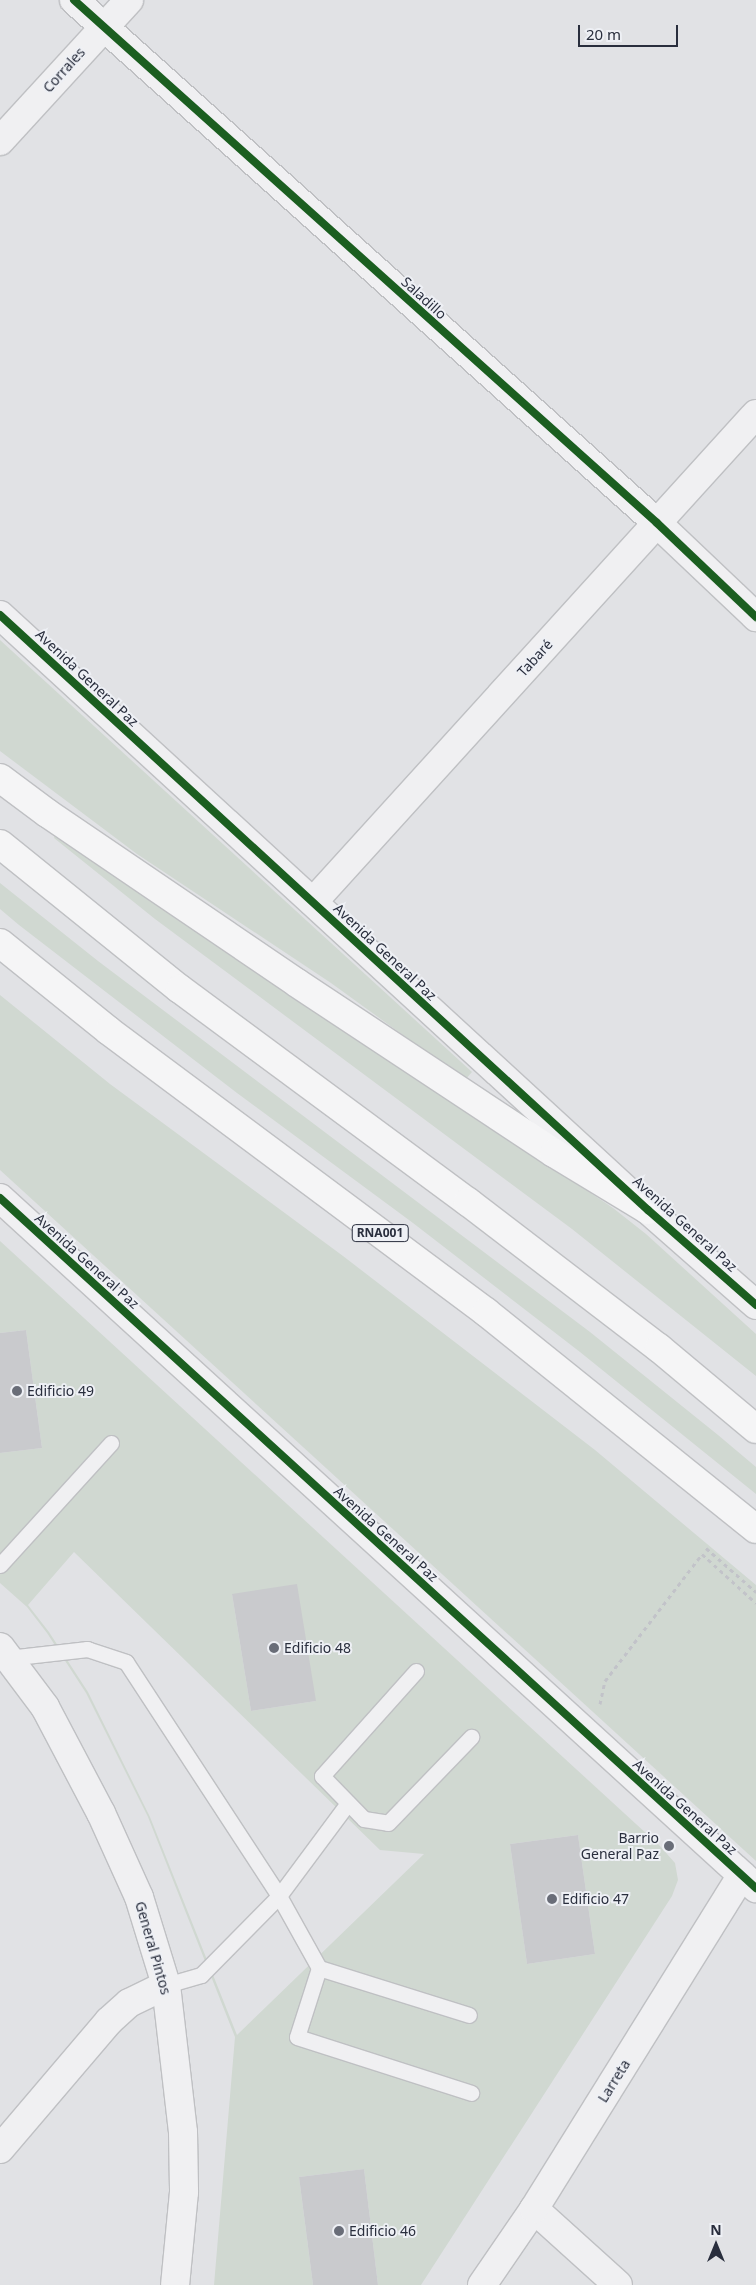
<!DOCTYPE html>
<meta charset="utf-8">
<style>
body{margin:0}
#map{position:relative;width:756px;height:2285px;overflow:hidden;background:#e1e2e5;font-family:"Noto Sans",sans-serif}
div>[style]{position:absolute}
[style*='--x']{left:calc(var(--x)*1px);top:calc(var(--y)*1px);width:calc(var(--w)*1px);rotate:calc(var(--a)*1deg)}
.green>*{inset:0;background:#d0d8d1}
.building>*{inset:0;background:#c9cacd}
.path>*{height:3px;margin-top:-1.5px;transform-origin:0;background:repeating-linear-gradient(90deg,#c2c3c9 0 4px,transparent 0 8px)}
.roads{filter:drop-shadow(1px 0 #bfc0c3) drop-shadow(-1px 0 #bfc0c3) drop-shadow(0 1px #bfc0c3) drop-shadow(0 -1px #bfc0c3)}
.service>*{height:15px;margin:-7.5px;padding:0 7.5px;transform-origin:7.5px;border-radius:7.5px;background:#f0f0f2}
.minor>*{height:28px;margin:-14px;padding:0 14px;transform-origin:14px;border-radius:14px;background:#f0f0f2}
.tertiary>*{height:28px;margin:-14px;padding:0 14px;transform-origin:14px;border-radius:14px;background:#f0f0f2}
.motorway>*{height:28px;margin:-14px;padding:0 14px;transform-origin:14px;border-radius:14px;background:#f5f5f6}
.cycleway>*{height:8px;margin:-4px;padding:0 4px;transform-origin:4px;border-radius:4px;background:#1b5e20}
.dots>*{width:14px;height:14px;translate:-50% -50%;box-sizing:border-box;border:2px solid #eef0f5;border-radius:50%}
span{translate:-50% -50%;white-space:nowrap;text-align:center;line-height:1.15;-webkit-text-stroke:4px #eef0f5;paint-order:stroke}
.shield-label span{padding:1px 4px;background:#eef0f5;border:1px solid;border-radius:4px;-webkit-text-stroke-width:0}
.shield-label{font-size:12px;color:#292e3d;font-weight:700}
.street-label{font-size:14px;color:#292e3d}
.poi-label{font-size:14px;color:#292e3d}
.left{translate:0 -50%;text-align:left}
.right{translate:-100% -50%;text-align:right}
.north{position:absolute;left:691px;top:2220px;width:50px;height:50px;-webkit-text-stroke:4px #eef0f5;paint-order:stroke;rotate:0deg;font-size:14px;font-weight:700;line-height:20px;text-align:center;color:#292e3d}
.north::after{content:'';display:block;margin:auto;width:18px;height:22px;background:#292e3d;clip-path:polygon(50% 0,100% 100%,50% 72%,0 100%)}
.scale{position:absolute;left:578px;top:25px;width:100px;height:22px;box-sizing:border-box;border:2px solid #292e3d;border-top:0;padding-left:6px;font-size:15px;line-height:18px;white-space:nowrap;color:#292e3d;-webkit-text-stroke:4px #eef0f5;paint-order:stroke}
</style>
<div id="map">
<div class="green">
<i style="clip-path:polygon(0 640px,472px 1072px,465px 1080px,331px 983px,137px 854px,0 751px)"></i>
<i style="clip-path:polygon(55px 834px,613px 1208px,646px 1234px,756px 1334px,756px 1376px,572px 1229px,155px 919px,54px 838px)"></i>
<i style="clip-path:polygon(0 883px,98px 961px,590px 1332px,718px 1435px,756px 1467px,756px 1494px,580px 1352px,413px 1223px,237px 1093px,19px 925px,0 909px)"></i>
<i style="clip-path:polygon(0 995px,110px 1084px,343px 1256px,595px 1450px,756px 1585px,756px 1861px,0 1170px)"></i>
<i style="clip-path:polygon(evenodd,0 1241px,660px 1846px,675px 1863px,678px 1880px,672px 1896px,421px 2285px,378px 2285px,364px 2169px,299px 2177px,313px 2285px,214px 2285px,235px 2037px,148px 1817px,86px 1693px,47px 1633px,27px 1607px,0 1583px,0 1453px,42px 1448px,26px 1330px,0 1333px,0 1241px,74px 1552px,380px 1850px,424px 1854px,237px 2035px,150px 1817px,88px 1692px,49px 1632px,28px 1605px,74px 1552px,0 1241px,232px 1594px,316px 1701px,251px 1711px,232px 1594px,0 1241px,578px 1835px,595px 1954px,527px 1964px,510px 1844px,578px 1835px)"></i>
</div>
<div class="building">
<i style="clip-path:polygon(26px 1330px,42px 1448px,0 1453px,0 1333px)"></i>
<i style="clip-path:polygon(297px 1584px,316px 1701px,251px 1711px,232px 1594px)"></i>
<i style="clip-path:polygon(578px 1835px,595px 1954px,527px 1964px,510px 1844px)"></i>
<i style="clip-path:polygon(364px 2169px,378px 2285px,313px 2285px,299px 2177px)"></i>
</div>
<div class="path">
<i style="--x:706;--y:1548;--w:67;--a:41.3"></i>
<i style="--x:600;--y:1704;--w:24;--a:-78"></i>
<i style="--x:605;--y:1681;--w:160;--a:-52.6"></i>
<i style="--x:702;--y:1554;--w:73;--a:42.2"></i>
</div>
<div class="roads">
<div class="service">
<i style="--x:0;--y:1565;--w:165;--a:-47.7"></i>
<i style="--x:8;--y:1658;--w:80;--a:-6.5"></i>
<i style="--x:87;--y:1649;--w:41;--a:18.4"></i>
<i style="--x:126;--y:1662;--w:280;--a:56.8"></i>
<i style="--x:279;--y:1896;--w:111;--a:134.6"></i>
<i style="--x:201;--y:1975;--w:36;--a:164"></i>
<i style="--x:416;--y:1671;--w:141;--a:131.8"></i>
<i style="--x:322;--y:1776;--w:60;--a:45.7"></i>
<i style="--x:364;--y:1819;--w:24;--a:9"></i>
<i style="--x:388;--y:1823;--w:120;--a:-46"></i>
<i style="--x:348;--y:1803;--w:116;--a:126.6"></i>
<i style="--x:279;--y:1896;--w:82;--a:60.9"></i>
<i style="--x:319;--y:1968;--w:157;--a:17.4"></i>
<i style="--x:319;--y:1968;--w:72;--a:107.7"></i>
<i style="--x:297;--y:2037;--w:183;--a:17.8"></i>
</div>
<div class="minor">
<i style="--x:74;--y:0;--w:783;--a:41.89"></i>
<i style="--x:657;--y:523;--w:137;--a:43.5"></i>
<i style="--x:0;--y:141;--w:191;--a:-47.5"></i>
<i style="--x:313;--y:902;--w:659;--a:-47.77"></i>
<i style="--x:0;--y:1647;--w:75;--a:53.1"></i>
<i style="--x:45;--y:1707;--w:120;--a:62.2"></i>
<i style="--x:101;--y:1813;--w:92;--a:65.7"></i>
<i style="--x:139;--y:1897;--w:92;--a:72.9"></i>
<i style="--x:166;--y:1985;--w:148;--a:83.4"></i>
<i style="--x:183;--y:2132;--w:60;--a:89"></i>
<i style="--x:184;--y:2192;--w:93;--a:95.5"></i>
<i style="--x:0;--y:2149;--w:168;--a:-49.6"></i>
<i style="--x:109;--y:2021;--w:27;--a:-42"></i>
<i style="--x:129;--y:2003;--w:41;--a:-25.9"></i>
<i style="--x:534;--y:2209;--w:113;--a:42.1"></i>
<i style="--x:482;--y:2285;--w:92;--a:-55.6"></i>
<i style="--x:534;--y:2209;--w:393;--a:-58.1"></i>
</div>
<div class="tertiary">
<i style="--x:0;--y:615;--w:880;--a:42.56"></i>
<i style="--x:648;--y:1210;--w:144;--a:41.3"></i>
<i style="--x:0;--y:1198;--w:1024;--a:42.39"></i>
</div>
<div class="motorway">
<i style="--x:0;--y:778;--w:59;--a:36.7"></i>
<i style="--x:47;--y:813;--w:302;--a:34.2"></i>
<i style="--x:297;--y:983;--w:308;--a:33.5"></i>
<i style="--x:554;--y:1153;--w:110;--a:31.2"></i>
<i style="--x:0;--y:844;--w:231;--a:38.9"></i>
<i style="--x:180;--y:989;--w:358;--a:36.5"></i>
<i style="--x:468;--y:1202;--w:240;--a:37.4"></i>
<i style="--x:659;--y:1348;--w:126;--a:39.9"></i>
<i style="--x:0;--y:943;--w:140;--a:38.9"></i>
<i style="--x:109;--y:1031;--w:470;--a:36.7"></i>
<i style="--x:486;--y:1312;--w:346;--a:38.8"></i>
</div>
</div>
<div class="cycleway">
<i style="--x:74;--y:0;--w:783;--a:41.89"></i>
<i style="--x:657;--y:523;--w:137;--a:43.5"></i>
<i style="--x:0;--y:615;--w:880;--a:42.56"></i>
<i style="--x:648;--y:1210;--w:144;--a:41.3"></i>
<i style="--x:0;--y:1198;--w:1024;--a:42.39"></i>
</div>
<div class="dots">
<i style="left:17px;top:1391px;background:#696d78"></i>
<i style="left:274px;top:1648px;background:#696d78"></i>
<i style="left:669px;top:1846px;background:#696d78"></i>
<i style="left:552px;top:1899px;background:#696d78"></i>
<i style="left:339px;top:2231px;background:#696d78"></i>
</div>
<div class="shield-label">
<span style="left:380px;top:1233px">RNA001</span>
</div>
<div class="street-label">
<span style="left:64px;top:70px;rotate:-48deg">Corrales</span>
<span style="left:424px;top:298px;rotate:42deg">Saladillo</span>
<span style="left:535px;top:658px;rotate:-48deg">Tabaré</span>
<span style="left:87px;top:678px;rotate:43deg">Avenida General Paz</span>
<span style="left:385px;top:952px;rotate:43deg">Avenida General Paz</span>
<span style="left:685px;top:1224px;rotate:42deg">Avenida General Paz</span>
<span style="left:87px;top:1261px;rotate:42deg">Avenida General Paz</span>
<span style="left:386px;top:1534px;rotate:42deg">Avenida General Paz</span>
<span style="left:685px;top:1807px;rotate:42deg">Avenida General Paz</span>
<span style="left:153px;top:1948px;rotate:74deg">General Pintos</span>
<span style="left:614px;top:2081px;rotate:-58deg">Larreta</span>
</div>
<div class="poi-label">
<span class="left" style="left:27px;top:1391px">Edificio 49</span>
<span class="left" style="left:284px;top:1648px">Edificio 48</span>
<span class="right" style="left:659px;top:1846px">Barrio<br>General Paz</span>
<span class="left" style="left:562px;top:1899px">Edificio 47</span>
<span class="left" style="left:349px;top:2231px">Edificio 46</span>
</div>
<div class="north">N</div>
<div class="scale">20 m</div>
</div>
